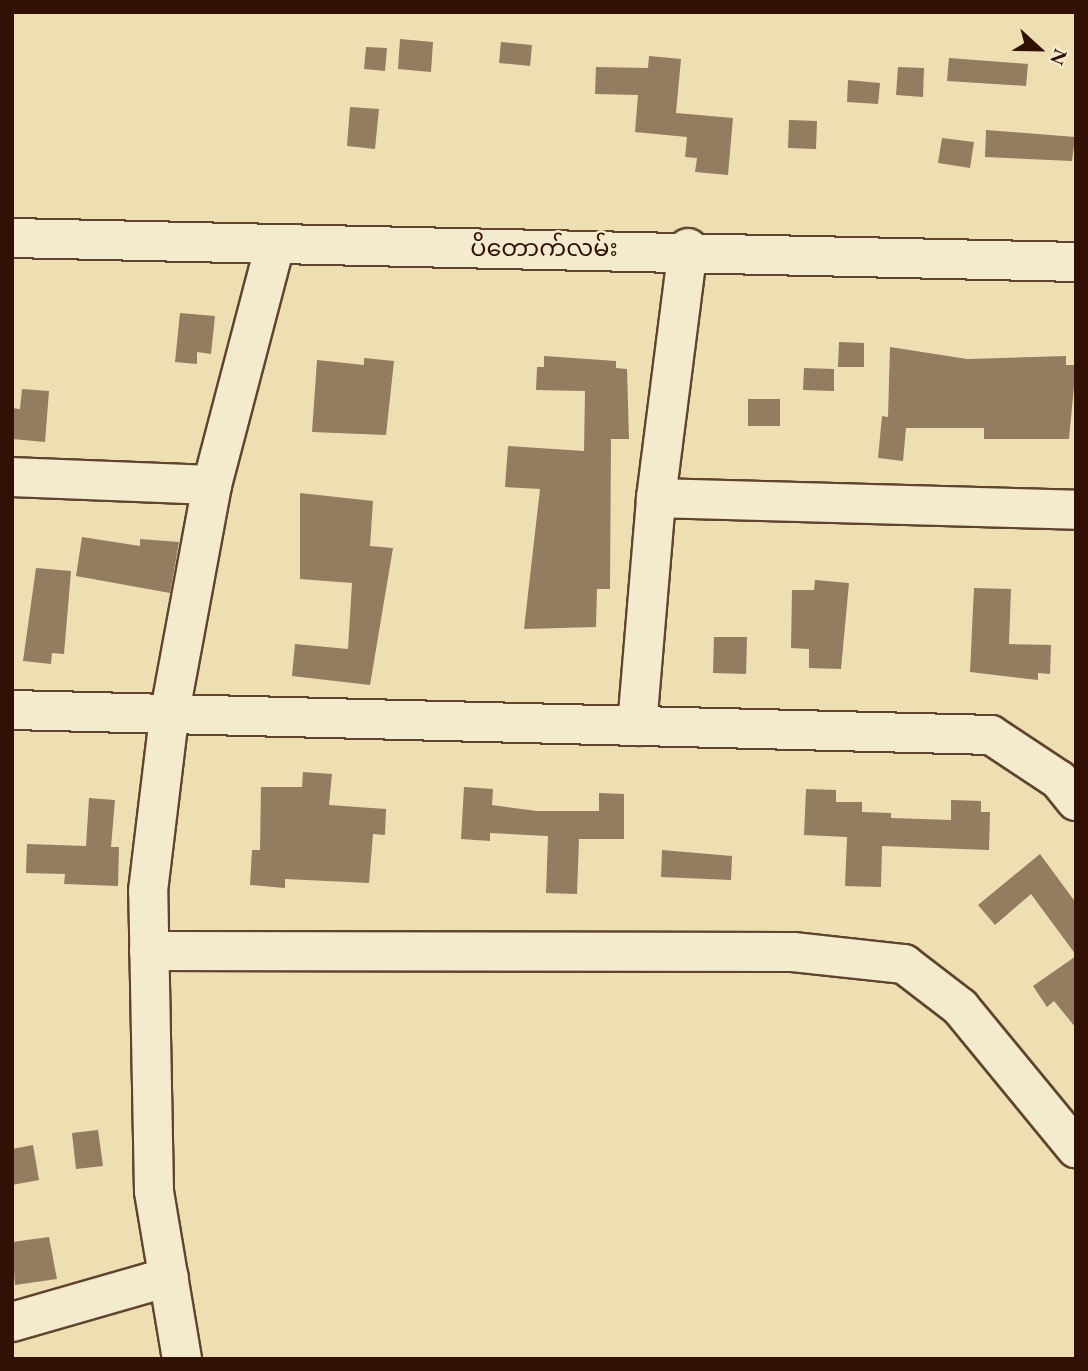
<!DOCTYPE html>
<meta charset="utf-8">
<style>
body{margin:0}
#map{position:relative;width:1088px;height:1371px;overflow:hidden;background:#eedfb3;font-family:"EB Garamond","Noto Sans Myanmar",serif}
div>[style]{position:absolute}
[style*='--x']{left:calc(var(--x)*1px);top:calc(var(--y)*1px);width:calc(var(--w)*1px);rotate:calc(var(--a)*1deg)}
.building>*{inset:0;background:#937c5f}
.roads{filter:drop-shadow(2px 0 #60442f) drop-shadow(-2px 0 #60442f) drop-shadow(0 2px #60442f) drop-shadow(0 -2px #60442f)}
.minor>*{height:38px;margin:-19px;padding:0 19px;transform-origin:19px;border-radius:19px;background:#f4eace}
span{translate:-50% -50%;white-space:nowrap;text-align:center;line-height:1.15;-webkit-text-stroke:5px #f4eace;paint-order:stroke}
.street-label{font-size:24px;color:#311103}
.frame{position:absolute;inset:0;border:14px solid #311103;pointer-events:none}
.north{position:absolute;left:1004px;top:14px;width:70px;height:70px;-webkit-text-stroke:5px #f4eace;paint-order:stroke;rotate:112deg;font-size:19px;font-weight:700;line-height:28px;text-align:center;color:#311103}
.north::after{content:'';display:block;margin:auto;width:24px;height:32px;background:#311103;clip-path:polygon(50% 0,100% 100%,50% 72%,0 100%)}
</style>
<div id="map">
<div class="building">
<i style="clip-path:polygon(400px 39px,433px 42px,431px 72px,398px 69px)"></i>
<i style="clip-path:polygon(501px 42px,532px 45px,530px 66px,499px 63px)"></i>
<i style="clip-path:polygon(366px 47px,387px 48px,385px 71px,364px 69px)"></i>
<i style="clip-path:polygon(649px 56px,681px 59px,676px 113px,733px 118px,728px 175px,695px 172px,697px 158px,685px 157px,687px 137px,635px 132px,638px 95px,595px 94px,596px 67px,648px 68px)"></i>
<i style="clip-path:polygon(949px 58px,1028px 64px,1026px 86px,947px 81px)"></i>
<i style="clip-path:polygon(898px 67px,924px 68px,923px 97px,896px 95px)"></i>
<i style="clip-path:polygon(848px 80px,880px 83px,878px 104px,847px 102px)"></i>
<i style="clip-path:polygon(350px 107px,379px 109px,375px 149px,347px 146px)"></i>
<i style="clip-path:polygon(789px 120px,817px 121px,816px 149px,788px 148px)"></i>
<i style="clip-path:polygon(986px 130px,1075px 137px,1072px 161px,985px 157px)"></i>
<i style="clip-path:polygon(942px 138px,974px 142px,970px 168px,938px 163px)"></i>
<i style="clip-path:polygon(180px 313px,215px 316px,211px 354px,197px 352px,197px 364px,175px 362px)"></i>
<i style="clip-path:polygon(839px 342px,864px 343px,864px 367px,838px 367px)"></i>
<i style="clip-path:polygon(890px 347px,967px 359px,1066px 356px,1066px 365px,1076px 365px,1069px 439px,984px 439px,984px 428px,906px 428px,903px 461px,878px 458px,882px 416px,888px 417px)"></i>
<i style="clip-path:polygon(544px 356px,616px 361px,616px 368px,627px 369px,629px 439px,611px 439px,610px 589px,597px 589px,596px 627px,524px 629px,540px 489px,505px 487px,508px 446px,584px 451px,585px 391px,536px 390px,537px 367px,544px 367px)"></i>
<i style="clip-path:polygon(364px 358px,394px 361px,386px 435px,312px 432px,317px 360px,364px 365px)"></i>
<i style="clip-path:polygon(804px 368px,834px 369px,834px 391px,803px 390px)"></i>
<i style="clip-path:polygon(22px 389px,49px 391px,45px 442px,12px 439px,12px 408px,20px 409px)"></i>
<i style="clip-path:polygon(748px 399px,780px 399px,780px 426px,748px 426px)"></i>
<i style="clip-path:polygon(300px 493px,373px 501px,370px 546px,393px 548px,370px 685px,292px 676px,295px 644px,348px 649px,352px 583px,300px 579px)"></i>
<i style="clip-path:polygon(82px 537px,140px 546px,140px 539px,179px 542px,170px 593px,76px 576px)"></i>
<i style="clip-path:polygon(36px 568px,71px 571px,64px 654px,52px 653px,51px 664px,23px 661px)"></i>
<i style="clip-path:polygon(815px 580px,849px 583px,841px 669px,809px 668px,809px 649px,791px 648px,792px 590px,814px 590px)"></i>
<i style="clip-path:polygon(974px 588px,1011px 589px,1009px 644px,1051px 645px,1050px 674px,1038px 673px,1038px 680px,970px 672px)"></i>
<i style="clip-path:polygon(714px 637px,747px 637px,746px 674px,713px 673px)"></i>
<i style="clip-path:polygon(303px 772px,332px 774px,329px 805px,386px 809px,385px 835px,373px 834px,369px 883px,285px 879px,285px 888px,250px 885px,252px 850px,260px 850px,261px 787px,302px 787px)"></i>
<i style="clip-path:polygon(464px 787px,493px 789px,492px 805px,537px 811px,599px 811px,599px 793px,624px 794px,624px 839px,579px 839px,577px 894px,546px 893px,548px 836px,490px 833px,490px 841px,461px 839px)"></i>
<i style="clip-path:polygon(806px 789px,836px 790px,836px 802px,862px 802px,862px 812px,891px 813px,891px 818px,951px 820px,951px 800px,981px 801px,981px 812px,990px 812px,989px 850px,882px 846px,881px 887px,845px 886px,847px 837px,804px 835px)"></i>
<i style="clip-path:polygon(89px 798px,115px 800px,111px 847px,119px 847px,118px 886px,64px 884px,65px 874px,26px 873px,27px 844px,86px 846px)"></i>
<i style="clip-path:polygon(662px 850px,732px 856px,731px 880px,661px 877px)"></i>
<i style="clip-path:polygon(1040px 854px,1076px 903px,1076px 955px,1031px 894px,995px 925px,978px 905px)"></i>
<i style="clip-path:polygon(1076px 956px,1076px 1028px,1054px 1001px,1047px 1007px,1033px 986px)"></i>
<i style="clip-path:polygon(98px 1130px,103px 1166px,76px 1169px,72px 1133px)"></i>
<i style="clip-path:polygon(33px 1145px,39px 1180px,12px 1185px,12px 1149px)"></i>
<i style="clip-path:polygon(49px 1237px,57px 1279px,15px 1285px,12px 1242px)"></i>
</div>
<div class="roads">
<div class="minor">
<i style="--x:12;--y:238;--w:1064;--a:1.29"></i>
<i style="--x:12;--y:477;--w:200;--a:2.3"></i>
<i style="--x:656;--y:498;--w:420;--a:1.6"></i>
<i style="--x:12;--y:710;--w:979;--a:1.46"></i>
<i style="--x:991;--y:735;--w:82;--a:33.5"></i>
<i style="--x:1059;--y:780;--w:27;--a:51"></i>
<i style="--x:637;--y:726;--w:229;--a:-85.2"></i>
<i style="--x:656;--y:498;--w:252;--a:-82.7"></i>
<i style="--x:149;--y:951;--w:644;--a:0.09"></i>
<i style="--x:793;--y:952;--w:112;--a:6.2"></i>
<i style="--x:904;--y:964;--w:71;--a:37.5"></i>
<i style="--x:960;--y:1007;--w:183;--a:50.6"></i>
<i style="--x:12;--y:1322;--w:163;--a:-16"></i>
<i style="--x:182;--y:1359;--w:170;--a:-99.5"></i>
<i style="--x:154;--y:1191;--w:300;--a:-91.1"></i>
<i style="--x:148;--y:891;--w:175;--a:-83.1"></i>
<i style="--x:169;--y:717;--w:236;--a:-79.5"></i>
<i style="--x:212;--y:485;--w:245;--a:-75.3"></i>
</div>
</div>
<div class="street-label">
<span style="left:544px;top:248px">ပိတောက်လမ်း</span>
</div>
<div class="frame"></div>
<div class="north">N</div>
</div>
